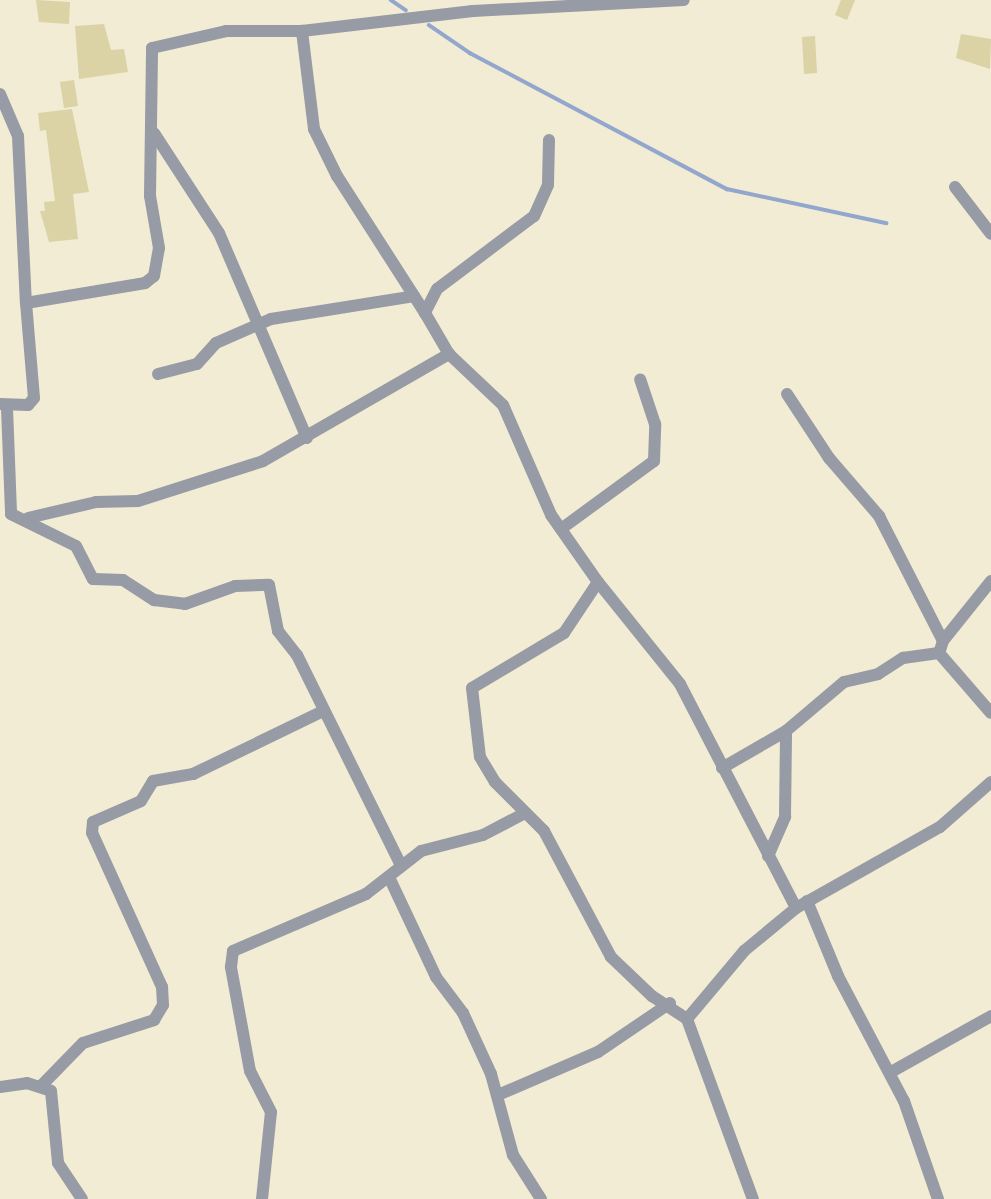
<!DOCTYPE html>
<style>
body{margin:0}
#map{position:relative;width:991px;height:1199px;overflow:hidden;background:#f1ecd3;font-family:Roboto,sans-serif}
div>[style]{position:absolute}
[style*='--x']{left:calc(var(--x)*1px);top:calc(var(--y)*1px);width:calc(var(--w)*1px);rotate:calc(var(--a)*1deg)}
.stream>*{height:3.5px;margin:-1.75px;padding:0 1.75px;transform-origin:1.75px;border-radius:1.75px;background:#93a6cd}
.building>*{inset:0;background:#dbd2a5}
.minor>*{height:12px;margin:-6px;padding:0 6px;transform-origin:6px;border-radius:6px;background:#969ba5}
span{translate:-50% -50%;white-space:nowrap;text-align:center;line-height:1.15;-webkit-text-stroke:5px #f1ecd3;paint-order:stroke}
</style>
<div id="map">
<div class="stream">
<i style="--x:391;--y:0;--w:18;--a:34"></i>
<i style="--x:429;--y:25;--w:50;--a:34.3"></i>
<i style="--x:470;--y:53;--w:291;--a:27.9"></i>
<i style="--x:727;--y:189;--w:163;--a:12.1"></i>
</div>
<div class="building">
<i style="clip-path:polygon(36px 0,70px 2px,69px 24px,39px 22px)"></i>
<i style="clip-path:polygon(841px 0,855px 0,847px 20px,835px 15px)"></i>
<i style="clip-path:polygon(104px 24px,111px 50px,124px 49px,128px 72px,79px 79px,75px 26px)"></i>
<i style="clip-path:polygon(961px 34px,991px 39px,990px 69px,956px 58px)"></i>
<i style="clip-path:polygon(815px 36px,817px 73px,804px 74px,802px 37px)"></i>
<i style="clip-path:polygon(74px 80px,78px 106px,64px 108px,60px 82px)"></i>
<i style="clip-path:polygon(72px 109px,89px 192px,73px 194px,78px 239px,49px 242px,40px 211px,45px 211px,44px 202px,55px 201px,46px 130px,40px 131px,38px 113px)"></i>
</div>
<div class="minor">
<i style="--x:0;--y:94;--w:46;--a:66.8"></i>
<i style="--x:18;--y:136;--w:167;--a:87.3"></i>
<i style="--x:154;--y:133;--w:119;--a:57"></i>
<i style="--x:219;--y:233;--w:223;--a:66.8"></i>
<i style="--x:549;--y:140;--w:45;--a:91.3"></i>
<i style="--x:548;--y:185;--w:34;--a:114"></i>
<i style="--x:534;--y:216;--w:121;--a:143"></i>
<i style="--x:437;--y:289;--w:27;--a:117"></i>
<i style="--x:425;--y:313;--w:48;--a:59.7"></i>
<i style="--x:449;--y:354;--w:74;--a:43.4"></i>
<i style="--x:503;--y:405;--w:120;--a:66.4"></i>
<i style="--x:551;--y:515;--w:82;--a:55"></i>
<i style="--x:598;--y:582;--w:61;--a:123.7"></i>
<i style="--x:564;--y:633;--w:107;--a:149.1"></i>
<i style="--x:472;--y:688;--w:69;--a:83.4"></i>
<i style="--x:480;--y:757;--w:29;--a:59"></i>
<i style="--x:495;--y:782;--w:69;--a:45"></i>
<i style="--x:544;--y:831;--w:143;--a:62"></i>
<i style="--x:611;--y:957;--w:57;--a:43.6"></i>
<i style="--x:652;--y:996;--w:42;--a:33.3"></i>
<i style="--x:687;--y:1019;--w:192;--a:69.9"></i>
<i style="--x:955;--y:187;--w:59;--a:52.5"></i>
<i style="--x:425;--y:313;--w:163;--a:-122.7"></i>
<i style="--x:337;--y:176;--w:52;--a:-116.1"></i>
<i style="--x:314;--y:129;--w:99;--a:-97"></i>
<i style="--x:302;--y:31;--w:172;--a:-6.7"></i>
<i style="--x:473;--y:11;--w:211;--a:-3"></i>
<i style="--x:158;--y:374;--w:40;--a:-14.4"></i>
<i style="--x:197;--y:364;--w:28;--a:-48"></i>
<i style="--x:216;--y:343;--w:60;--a:-23.6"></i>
<i style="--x:271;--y:319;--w:145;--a:-9.1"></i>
<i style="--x:787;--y:394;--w:77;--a:56.7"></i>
<i style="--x:829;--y:458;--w:77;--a:49.2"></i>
<i style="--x:879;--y:516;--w:140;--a:62.9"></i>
<i style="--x:0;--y:404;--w:28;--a:2"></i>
<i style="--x:28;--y:405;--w:9;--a:-49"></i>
<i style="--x:34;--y:398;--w:95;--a:-94.8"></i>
<i style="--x:26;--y:303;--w:121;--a:-9.5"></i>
<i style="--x:145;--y:283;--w:11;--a:-38"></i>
<i style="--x:154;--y:276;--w:28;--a:-80"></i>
<i style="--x:159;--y:248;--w:53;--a:-99.8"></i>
<i style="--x:150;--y:196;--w:148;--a:-89.2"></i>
<i style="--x:152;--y:48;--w:76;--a:-12.9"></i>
<i style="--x:226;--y:31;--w:76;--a:0"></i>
<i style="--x:7;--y:408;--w:106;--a:87.8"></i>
<i style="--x:11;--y:514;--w:72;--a:26.2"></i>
<i style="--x:76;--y:546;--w:37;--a:63"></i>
<i style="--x:93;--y:579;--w:30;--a:2"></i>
<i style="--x:123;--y:580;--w:37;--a:33"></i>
<i style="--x:154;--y:600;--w:31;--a:7"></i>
<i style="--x:185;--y:604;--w:53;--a:-19.8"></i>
<i style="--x:235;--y:586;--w:34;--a:-2"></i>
<i style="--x:269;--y:585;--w:47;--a:78.9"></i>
<i style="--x:278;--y:631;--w:31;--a:52"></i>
<i style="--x:297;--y:655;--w:232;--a:63.7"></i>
<i style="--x:28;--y:518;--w:70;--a:-13.2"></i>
<i style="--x:96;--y:502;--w:42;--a:-1.4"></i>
<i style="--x:138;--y:501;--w:131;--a:-17.7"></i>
<i style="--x:263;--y:461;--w:215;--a:-29.9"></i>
<i style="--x:561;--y:529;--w:115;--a:-36.2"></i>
<i style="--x:654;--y:461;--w:37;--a:-88"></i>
<i style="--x:655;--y:424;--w:47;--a:-108.4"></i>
<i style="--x:991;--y:581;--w:77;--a:128.7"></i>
<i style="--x:943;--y:641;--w:13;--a:108"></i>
<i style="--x:939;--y:653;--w:79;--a:49.1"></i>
<i style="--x:598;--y:582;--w:131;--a:51.2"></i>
<i style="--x:680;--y:684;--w:252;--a:62.6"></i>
<i style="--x:722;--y:768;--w:74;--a:-30"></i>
<i style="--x:786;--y:731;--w:76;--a:-40.2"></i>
<i style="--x:844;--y:682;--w:35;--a:-13"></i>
<i style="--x:878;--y:674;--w:30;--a:-33"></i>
<i style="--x:903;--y:658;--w:36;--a:-8"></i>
<i style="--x:768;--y:856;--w:43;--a:-66.4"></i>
<i style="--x:785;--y:817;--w:86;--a:-89.3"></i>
<i style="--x:389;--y:877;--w:110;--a:64.8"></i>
<i style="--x:436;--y:977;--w:45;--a:53.1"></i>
<i style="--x:463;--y:1013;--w:67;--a:65.3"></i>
<i style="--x:491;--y:1074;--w:84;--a:74.8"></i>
<i style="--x:513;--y:1155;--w:52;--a:57.5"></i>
<i style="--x:807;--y:901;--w:81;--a:67.5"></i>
<i style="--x:838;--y:976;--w:141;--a:62.2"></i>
<i style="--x:904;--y:1101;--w:104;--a:70.9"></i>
<i style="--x:687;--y:1019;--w:89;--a:-50"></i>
<i style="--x:744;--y:951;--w:67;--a:-39.6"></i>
<i style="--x:796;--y:908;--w:165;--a:-29.4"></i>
<i style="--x:940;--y:827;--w:68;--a:-41.4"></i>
<i style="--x:891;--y:1072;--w:115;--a:-29.2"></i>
<i style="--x:41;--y:1086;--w:60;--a:-45.7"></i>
<i style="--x:83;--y:1043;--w:75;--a:-17.9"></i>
<i style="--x:154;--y:1020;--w:17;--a:-59"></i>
<i style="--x:163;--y:1005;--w:18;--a:-93"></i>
<i style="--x:162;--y:987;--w:169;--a:-114.4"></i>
<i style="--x:92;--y:833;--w:11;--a:-85"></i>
<i style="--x:93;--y:822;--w:52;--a:-23.6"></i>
<i style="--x:141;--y:801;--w:23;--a:-59"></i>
<i style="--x:153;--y:781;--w:41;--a:-9.9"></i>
<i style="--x:193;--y:774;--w:142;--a:-25.8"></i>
<i style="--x:0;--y:1087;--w:27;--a:-8"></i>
<i style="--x:27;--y:1083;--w:25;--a:18"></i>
<i style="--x:51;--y:1091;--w:72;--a:84.4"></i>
<i style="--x:58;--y:1163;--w:43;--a:56.3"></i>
<i style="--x:498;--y:1095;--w:109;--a:-23.3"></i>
<i style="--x:598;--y:1052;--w:87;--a:-34.2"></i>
<i style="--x:262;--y:1199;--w:87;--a:-84.1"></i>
<i style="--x:271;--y:1112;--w:46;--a:-117.1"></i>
<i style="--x:250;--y:1071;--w:106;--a:-100.4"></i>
<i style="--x:231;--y:967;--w:16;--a:-83"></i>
<i style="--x:233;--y:951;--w:145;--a:-23.2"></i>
<i style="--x:366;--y:894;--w:70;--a:-38"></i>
<i style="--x:421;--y:851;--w:64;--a:-14.5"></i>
<i style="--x:483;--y:835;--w:47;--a:-27.6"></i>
</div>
</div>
